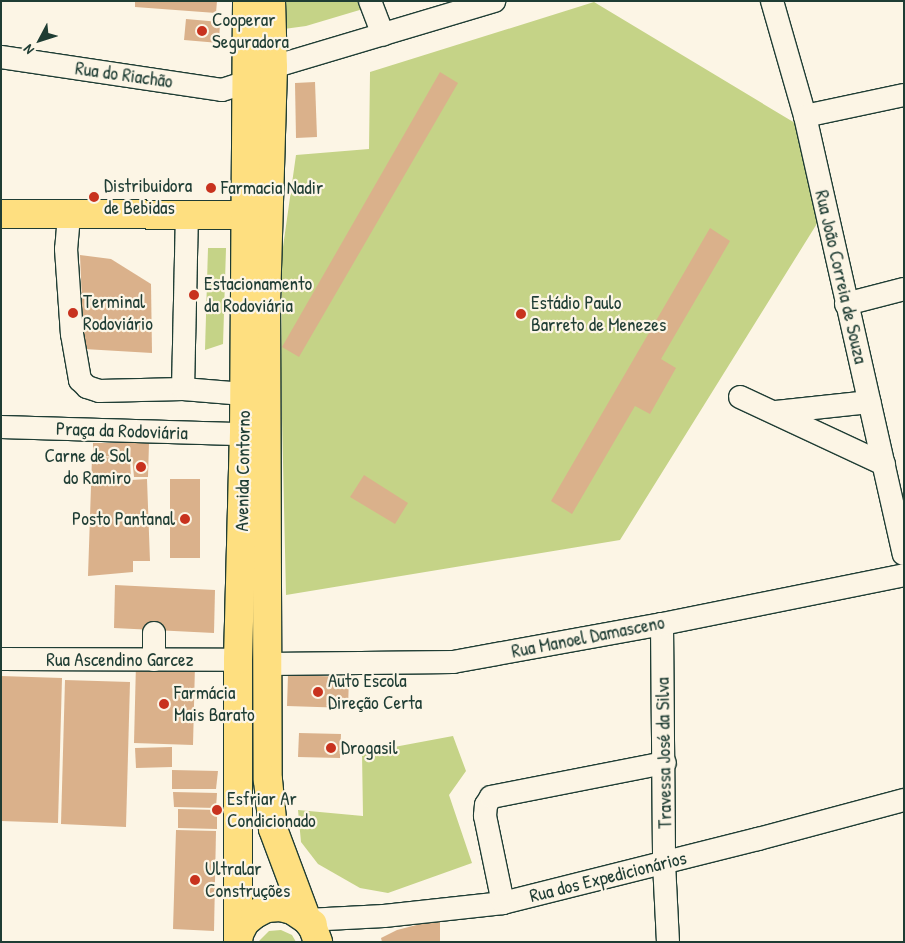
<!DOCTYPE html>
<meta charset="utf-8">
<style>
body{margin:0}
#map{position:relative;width:905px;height:943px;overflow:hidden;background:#fcf5e5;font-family:"Patrick Hand",sans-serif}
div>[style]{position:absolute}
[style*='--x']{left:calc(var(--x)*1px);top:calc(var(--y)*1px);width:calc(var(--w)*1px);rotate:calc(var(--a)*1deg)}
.green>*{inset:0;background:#c5d387}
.building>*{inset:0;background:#dab18b}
.roads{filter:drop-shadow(1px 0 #1f3d34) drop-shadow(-1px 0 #1f3d34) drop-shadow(0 1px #1f3d34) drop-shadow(0 -1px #1f3d34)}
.minor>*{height:22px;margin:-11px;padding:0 11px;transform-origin:11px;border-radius:11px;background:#fcf5e5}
.major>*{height:28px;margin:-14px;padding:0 14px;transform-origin:14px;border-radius:14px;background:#fedf80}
.dots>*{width:14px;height:14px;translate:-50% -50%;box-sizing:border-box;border:2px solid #fcf5e5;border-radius:50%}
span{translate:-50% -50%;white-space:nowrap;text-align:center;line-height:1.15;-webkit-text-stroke:4.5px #fcf5e5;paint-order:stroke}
.poi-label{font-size:19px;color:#1f3d34}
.left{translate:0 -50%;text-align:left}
.right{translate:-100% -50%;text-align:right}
.street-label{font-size:19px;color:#1f3d34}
.frame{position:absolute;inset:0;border:2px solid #1f3d34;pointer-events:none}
.north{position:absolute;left:15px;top:15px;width:50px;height:50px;-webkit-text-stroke:4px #fcf5e5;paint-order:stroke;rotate:230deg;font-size:14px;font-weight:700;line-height:20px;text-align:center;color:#1f3d34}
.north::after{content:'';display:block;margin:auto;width:18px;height:22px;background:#1f3d34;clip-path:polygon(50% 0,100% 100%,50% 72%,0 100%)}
</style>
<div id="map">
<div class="green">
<i style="clip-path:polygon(284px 1px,361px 1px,363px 9px,306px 26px,284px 29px)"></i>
<i style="clip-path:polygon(594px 2px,795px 123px,818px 222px,620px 540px,286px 595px,281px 373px,282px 254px,296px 155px,369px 149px,370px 72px)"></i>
<i style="clip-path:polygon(208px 248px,226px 248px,223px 344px,205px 350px)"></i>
<i style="clip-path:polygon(453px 736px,466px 771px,449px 795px,472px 863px,388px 893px,360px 888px,318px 864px,301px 842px,298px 810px,363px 816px,362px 753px)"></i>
<i style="clip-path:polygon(281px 930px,292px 935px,296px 942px,258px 942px,269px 931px)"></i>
</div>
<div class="building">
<i style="clip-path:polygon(135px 1px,217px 1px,216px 13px,135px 7px)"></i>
<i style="clip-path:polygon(186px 19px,220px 22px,219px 43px,184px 40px)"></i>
<i style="clip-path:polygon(440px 72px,458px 83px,299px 357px,282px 347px)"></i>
<i style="clip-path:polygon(315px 82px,317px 137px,296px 138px,295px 83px)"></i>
<i style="clip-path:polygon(710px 228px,730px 241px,661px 359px,676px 368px,650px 414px,635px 406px,572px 514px,551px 501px)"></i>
<i style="clip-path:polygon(80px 255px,111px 259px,151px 284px,152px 353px,84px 349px)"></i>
<i style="clip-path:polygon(93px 443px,149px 443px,148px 477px,134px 477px,132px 457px,93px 456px)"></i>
<i style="clip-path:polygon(92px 457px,130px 458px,131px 480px,147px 479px,150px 561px,133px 561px,133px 572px,88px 576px)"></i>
<i style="clip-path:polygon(364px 475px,408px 503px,395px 524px,350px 497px)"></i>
<i style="clip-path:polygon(170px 479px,200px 479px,200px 558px,170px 558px)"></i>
<i style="clip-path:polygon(115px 585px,215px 590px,214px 633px,114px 628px)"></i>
<i style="clip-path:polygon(136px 663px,195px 665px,193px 745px,134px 743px)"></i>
<i style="clip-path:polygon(288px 675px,349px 677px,348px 708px,287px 706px)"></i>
<i style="clip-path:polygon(1px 676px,62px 678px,58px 823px,1px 821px)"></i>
<i style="clip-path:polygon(65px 680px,130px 682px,126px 827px,61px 824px)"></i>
<i style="clip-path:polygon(299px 733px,341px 734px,340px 758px,298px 757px)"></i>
<i style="clip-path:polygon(172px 747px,172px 767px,136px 768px,135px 748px)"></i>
<i style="clip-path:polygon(172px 770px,218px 771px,216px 789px,172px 789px)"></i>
<i style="clip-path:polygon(173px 792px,217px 793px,216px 808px,174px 807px)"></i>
<i style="clip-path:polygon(178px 809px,217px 810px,217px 829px,178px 828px)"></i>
<i style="clip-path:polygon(176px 830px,216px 831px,214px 931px,173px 929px)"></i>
<i style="clip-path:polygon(440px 919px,440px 942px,382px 942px,381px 938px,397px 930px)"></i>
</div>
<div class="roads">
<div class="minor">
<i style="--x:370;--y:1;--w:36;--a:69"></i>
<i style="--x:772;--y:1;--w:120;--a:74"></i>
<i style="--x:805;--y:116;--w:449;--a:77.3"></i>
<i style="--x:1;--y:57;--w:223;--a:8.5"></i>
<i style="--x:222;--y:90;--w:26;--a:-18"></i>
<i style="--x:247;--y:82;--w:30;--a:-30"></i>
<i style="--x:273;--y:67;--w:231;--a:-16.6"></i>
<i style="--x:805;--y:116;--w:101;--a:-12"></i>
<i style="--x:69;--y:216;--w:33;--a:95"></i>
<i style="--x:66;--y:249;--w:85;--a:86"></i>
<i style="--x:72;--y:334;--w:47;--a:80.1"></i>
<i style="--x:80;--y:380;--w:10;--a:45"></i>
<i style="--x:87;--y:387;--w:13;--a:18"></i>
<i style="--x:99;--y:391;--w:84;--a:-1.4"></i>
<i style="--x:183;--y:389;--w:61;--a:4.7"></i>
<i style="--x:846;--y:304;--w:60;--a:-14.5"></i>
<i style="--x:183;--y:389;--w:175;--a:-88.7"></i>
<i style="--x:740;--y:397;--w:159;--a:25"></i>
<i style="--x:776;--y:412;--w:94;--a:-6.1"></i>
<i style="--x:1;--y:427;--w:243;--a:1.7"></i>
<i style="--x:662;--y:624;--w:239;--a:89.5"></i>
<i style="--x:664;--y:863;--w:79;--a:87.1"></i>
<i style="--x:1;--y:659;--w:237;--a:0.2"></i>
<i style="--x:154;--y:660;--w:27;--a:-90"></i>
<i style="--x:268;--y:664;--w:185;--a:-0.6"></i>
<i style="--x:453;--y:662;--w:212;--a:-10.3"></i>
<i style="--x:662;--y:624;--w:247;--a:-11.4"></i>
<i style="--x:503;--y:903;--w:89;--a:-101.7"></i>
<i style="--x:485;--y:816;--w:11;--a:-85"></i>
<i style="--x:486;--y:805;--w:9;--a:-58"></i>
<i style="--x:491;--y:797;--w:177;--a:-11.1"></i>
<i style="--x:307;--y:920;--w:77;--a:-3"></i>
<i style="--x:384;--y:916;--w:120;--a:-6.2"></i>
<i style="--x:503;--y:903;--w:263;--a:-14.1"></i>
<i style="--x:758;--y:839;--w:151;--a:-15"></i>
</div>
<div class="major">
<i style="--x:271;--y:1;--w:66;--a:88.3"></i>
<i style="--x:273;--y:67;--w:232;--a:91.7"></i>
<i style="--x:266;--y:299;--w:481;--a:89.8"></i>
<i style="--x:268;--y:780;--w:49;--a:84.2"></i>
<i style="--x:273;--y:829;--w:97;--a:69.5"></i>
<i style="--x:307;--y:920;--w:10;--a:53"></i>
<i style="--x:313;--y:928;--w:15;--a:70"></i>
<i style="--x:1;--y:214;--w:243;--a:0.2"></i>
<i style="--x:238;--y:942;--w:282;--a:-90"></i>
<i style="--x:238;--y:660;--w:226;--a:-88.5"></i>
<i style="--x:244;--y:434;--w:433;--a:-89.6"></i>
<i style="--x:238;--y:942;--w:8;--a:-83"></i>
<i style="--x:239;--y:934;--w:13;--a:-63"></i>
<i style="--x:245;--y:922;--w:13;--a:-39"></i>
<i style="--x:255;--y:914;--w:13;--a:-27"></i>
<i style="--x:267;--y:908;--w:13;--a:-4"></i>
<i style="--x:280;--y:907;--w:12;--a:14"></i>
<i style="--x:292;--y:910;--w:25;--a:34"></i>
</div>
</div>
<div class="dots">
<i style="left:202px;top:31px;background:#c8321e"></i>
<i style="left:211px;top:188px;background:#c8321e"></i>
<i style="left:94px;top:197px;background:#c8321e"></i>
<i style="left:194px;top:295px;background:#c8321e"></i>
<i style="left:73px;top:313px;background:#c8321e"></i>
<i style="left:521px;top:314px;background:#c8321e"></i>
<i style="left:141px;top:467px;background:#c8321e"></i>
<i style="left:185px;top:519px;background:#c8321e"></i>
<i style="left:318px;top:692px;background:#c8321e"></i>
<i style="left:164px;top:704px;background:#c8321e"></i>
<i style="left:331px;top:748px;background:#c8321e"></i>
<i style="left:217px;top:810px;background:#c8321e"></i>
<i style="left:195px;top:880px;background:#c8321e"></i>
</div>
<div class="poi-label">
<span class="left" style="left:212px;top:31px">Cooperar<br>Seguradora</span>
<span class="left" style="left:104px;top:197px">Distribuidora<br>de Bebidas</span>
<span class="left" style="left:221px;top:188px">Farmacia Nadir</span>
<span class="left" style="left:204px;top:295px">Estacionamento<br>da Rodoviária</span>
<span class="left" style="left:83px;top:313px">Terminal<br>Rodoviário</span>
<span class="left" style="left:531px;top:314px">Estádio Paulo<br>Barreto de Menezes</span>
<span class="right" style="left:131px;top:467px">Carne de Sol<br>do Ramiro</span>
<span class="right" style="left:175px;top:519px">Posto Pantanal</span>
<span class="left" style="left:328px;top:692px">Auto Escola<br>Direção Certa</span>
<span class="left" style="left:174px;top:704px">Farmácia<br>Mais Barato</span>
<span class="left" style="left:341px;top:748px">Drogasil</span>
<span class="left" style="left:227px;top:810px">Esfriar Ar<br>Condicionado</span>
<span class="left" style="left:205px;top:880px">Ultralar<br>Construções</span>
</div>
<div class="street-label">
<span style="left:124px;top:75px;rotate:8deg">Rua do Riachão</span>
<span style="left:841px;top:277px;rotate:77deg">Rua João Correia de Souza</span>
<span style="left:122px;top:431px;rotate:2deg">Praça da Rodoviária</span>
<span style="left:243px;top:471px;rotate:-89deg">Avenida Contorno</span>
<span style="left:588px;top:637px;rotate:-11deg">Rua Manoel Damasceno</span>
<span style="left:120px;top:660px">Rua Ascendino Garcez</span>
<span style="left:664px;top:753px;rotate:-91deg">Travessa José da Silva</span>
<span style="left:608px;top:877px;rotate:-14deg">Rua dos Expedicionários</span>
</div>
<div class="frame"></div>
<div class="north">N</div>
</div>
